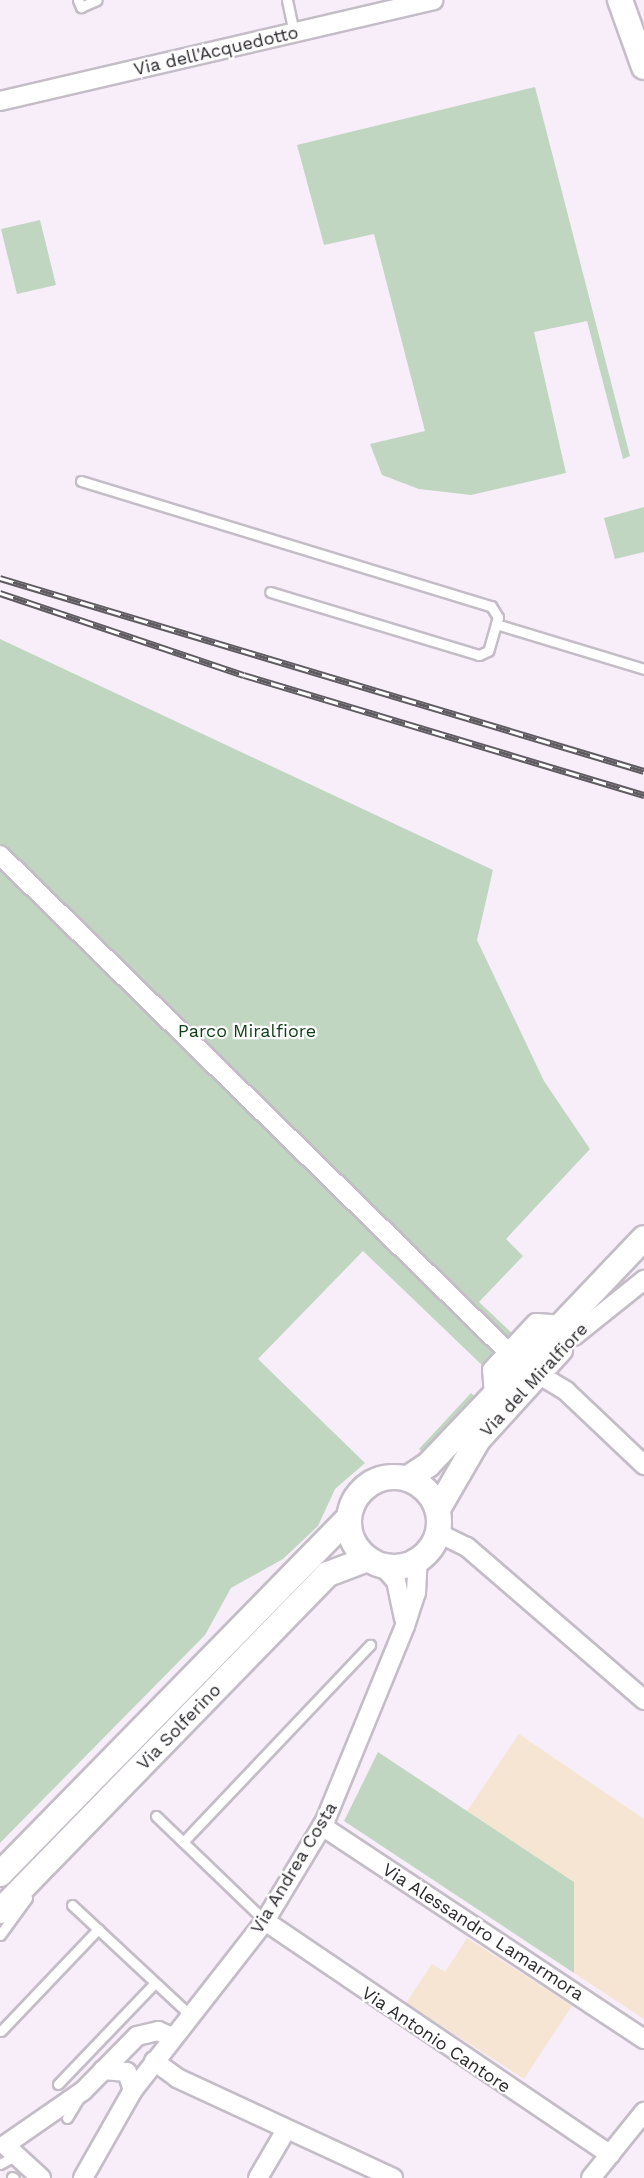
<!DOCTYPE html>
<style>
body{margin:0}
#map{position:relative;width:644px;height:2178px;overflow:hidden;background:#f7eefa;font-family:"Work Sans",sans-serif}
div>[style]{position:absolute}
[style*='--x']{left:calc(var(--x)*1px);top:calc(var(--y)*1px);width:calc(var(--w)*1px);rotate:calc(var(--a)*1deg)}
.education>*{inset:0;background:#f5e5d2}
.green>*{inset:0;background:#c1d6c1}
.roads{filter:drop-shadow(2px 0 #c4bdc7) drop-shadow(-2px 0 #c4bdc7) drop-shadow(0 2px #c4bdc7) drop-shadow(0 -2px #c4bdc7)}
.lane>*{height:9px;margin:-4.5px;padding:0 4.5px;transform-origin:4.5px;border-radius:4.5px;background:#fff}
.street>*{height:18px;margin:-9px;padding:0 9px;transform-origin:9px;border-radius:9px;background:#fff}
.secondary>*{height:24px;margin:-12px;padding:0 12px;transform-origin:12px;border-radius:12px;background:#fff}
.secondary>.ring{margin:-12px;padding:0;box-sizing:content-box;background:none;border:24px solid #fff;border-radius:50%}
.rail>*{height:7px;margin-top:-3.5px;transform-origin:0;background:repeating-linear-gradient(90deg,#fff 0 14px,#5f5b61 0 28px);box-sizing:border-box;border-block:2px solid #5f5b61}
span{translate:-50% -50%;white-space:nowrap;text-align:center;line-height:1.15;-webkit-text-stroke:4.5px #fff;paint-order:stroke}
.street-label{font-size:18px;color:#2c292d}
.park-label{font-size:18px;color:#103d16}
</style>
<div id="map">
<div class="education">
<i style="clip-path:polygon(519px 1734px,644px 1819px,644px 2019px,574px 1973px,574px 1882px,467px 1811px)"></i>
<i style="clip-path:polygon(467px 1938px,572px 2006px,524px 2079px,406px 2003px,432px 1964px,445px 1972px)"></i>
</div>
<div class="green">
<i style="clip-path:polygon(535px 87px,630px 456px,623px 459px,587px 321px,534px 332px,566px 473px,471px 495px,419px 489px,382px 475px,370px 444px,425px 431px,374px 234px,324px 245px,297px 145px)"></i>
<i style="clip-path:polygon(40px 220px,56px 285px,17px 294px,1px 229px)"></i>
<i style="clip-path:polygon(644px 507px,644px 552px,615px 559px,604px 518px)"></i>
<i style="clip-path:polygon(0 639px,493px 870px,477px 940px,544px 1081px,590px 1149px,506px 1239px,523px 1256px,479px 1302px,515px 1336px,485px 1368px,363px 1251px,258px 1359px,365px 1463px,335px 1489px,318px 1526px,283px 1559px,231px 1588px,205px 1635px,0 1843px)"></i>
<i style="clip-path:polygon(471px 1393px,480px 1401px,428px 1458px,419px 1449px)"></i>
<i style="clip-path:polygon(378px 1752px,574px 1882px,574px 1973px,344px 1821px)"></i>
</div>
<div class="roads">
<div class="lane">
<i style="--x:78;--y:0;--w:8;--a:67"></i>
<i style="--x:81;--y:7;--w:17;--a:-24"></i>
<i style="--x:287;--y:0;--w:34;--a:78"></i>
<i style="--x:81;--y:481;--w:429;--a:17"></i>
<i style="--x:491;--y:606;--w:13;--a:58"></i>
<i style="--x:498;--y:617;--w:35;--a:106"></i>
<i style="--x:488;--y:651;--w:10;--a:156"></i>
<i style="--x:479;--y:655;--w:218;--a:-163.2"></i>
<i style="--x:496;--y:624;--w:155;--a:16.9"></i>
<i style="--x:156;--y:1816;--w:151;--a:43.9"></i>
<i style="--x:183;--y:1842;--w:272;--a:-46.5"></i>
<i style="--x:72;--y:1905;--w:161;--a:43"></i>
<i style="--x:0;--y:1935;--w:46;--a:-53.9"></i>
<i style="--x:1;--y:2031;--w:141;--a:-46.4"></i>
<i style="--x:58;--y:2084;--w:140;--a:-46.2"></i>
<i style="--x:67;--y:2118;--w:23;--a:-59"></i>
<i style="--x:0;--y:2164;--w:18;--a:-29"></i>
<i style="--x:12;--y:2177;--w:2;--a:27"></i>
</div>
<div class="street">
<i style="--x:0;--y:101;--w:445;--a:-13.1"></i>
<i style="--x:0;--y:855;--w:711;--a:44.37"></i>
<i style="--x:574;--y:1336;--w:90;--a:-38.7"></i>
<i style="--x:538;--y:1374;--w:33;--a:31"></i>
<i style="--x:566;--y:1391;--w:108;--a:43.5"></i>
<i style="--x:494;--y:1396;--w:26;--a:-94"></i>
<i style="--x:492;--y:1370;--w:64;--a:-46.9"></i>
<i style="--x:536;--y:1323;--w:26;--a:4"></i>
<i style="--x:562;--y:1325;--w:10;--a:-61"></i>
<i style="--x:438;--y:1533;--w:32;--a:26"></i>
<i style="--x:467;--y:1547;--w:234;--a:40.8"></i>
<i style="--x:382;--y:1565;--w:21;--a:49"></i>
<i style="--x:396;--y:1581;--w:38;--a:78"></i>
<i style="--x:322;--y:1826;--w:386;--a:33.5"></i>
<i style="--x:265;--y:1921;--w:417;--a:34.1"></i>
<i style="--x:154;--y:2061;--w:29;--a:36"></i>
<i style="--x:177;--y:2078;--w:238;--a:24.8"></i>
<i style="--x:103;--y:2070;--w:24;--a:5"></i>
<i style="--x:127;--y:2072;--w:19;--a:72"></i>
<i style="--x:41;--y:2178;--w:49;--a:-137.5"></i>
<i style="--x:5;--y:2145;--w:95;--a:-34.7"></i>
<i style="--x:83;--y:2091;--w:77;--a:-45.5"></i>
<i style="--x:137;--y:2036;--w:22;--a:-13"></i>
<i style="--x:158;--y:2031;--w:15;--a:23"></i>
<i style="--x:83;--y:2178;--w:101;--a:-60.4"></i>
<i style="--x:133;--y:2090;--w:214;--a:-52"></i>
<i style="--x:265;--y:1921;--w:117;--a:-59"></i>
<i style="--x:325;--y:1821;--w:211;--a:-67.7"></i>
<i style="--x:405;--y:1626;--w:35;--a:-72"></i>
<i style="--x:416;--y:1593;--w:33;--a:-87"></i>
<i style="--x:258;--y:2178;--w:56;--a:-59.7"></i>
<i style="--x:591;--y:2178;--w:85;--a:-51.2"></i>
</div>
<div class="secondary">
<i style="--x:620;--y:0;--w:71;--a:70.3"></i>
<i class="ring" style="left:349px;top:1477px;width:66px;height:66px"></i>
<i style="--x:408;--y:1478;--w:24;--a:-33"></i>
<i style="--x:428;--y:1465;--w:313;--a:-46.4"></i>
<i style="--x:438;--y:1509;--w:80;--a:-59.9"></i>
<i style="--x:478;--y:1440;--w:122;--a:-47.7"></i>
<i style="--x:0;--y:1874;--w:499;--a:-45.6"></i>
<i style="--x:0;--y:1911;--w:470;--a:-45.8"></i>
<i style="--x:328;--y:1574;--w:43;--a:-20.6"></i>
</div>
</div>
<div class="rail">
<i style="--x:0;--y:578;--w:672;--a:16.68"></i>
<i style="--x:0;--y:593;--w:257;--a:18.6"></i>
<i style="--x:244;--y:675;--w:418;--a:16.7"></i>
</div>
<div class="street-label">
<span style="left:216px;top:51px;rotate:-13deg">Via dell'Acquedotto</span>
<span style="left:534px;top:1380px;rotate:-47deg">Via del Miralfiore</span>
<span style="left:179px;top:1727px;rotate:-46deg">Via Solferino</span>
<span style="left:294px;top:1868px;rotate:-59deg">Via Andrea Costa</span>
<span style="left:483px;top:1932px;rotate:33deg">Via Alessandro Lamarmora</span>
<span style="left:436px;top:2040px;rotate:34deg">Via Antonio Cantore</span>
</div>
<div class="park-label">
<span style="left:247px;top:1031px">Parco Miralfiore</span>
</div>
</div>
